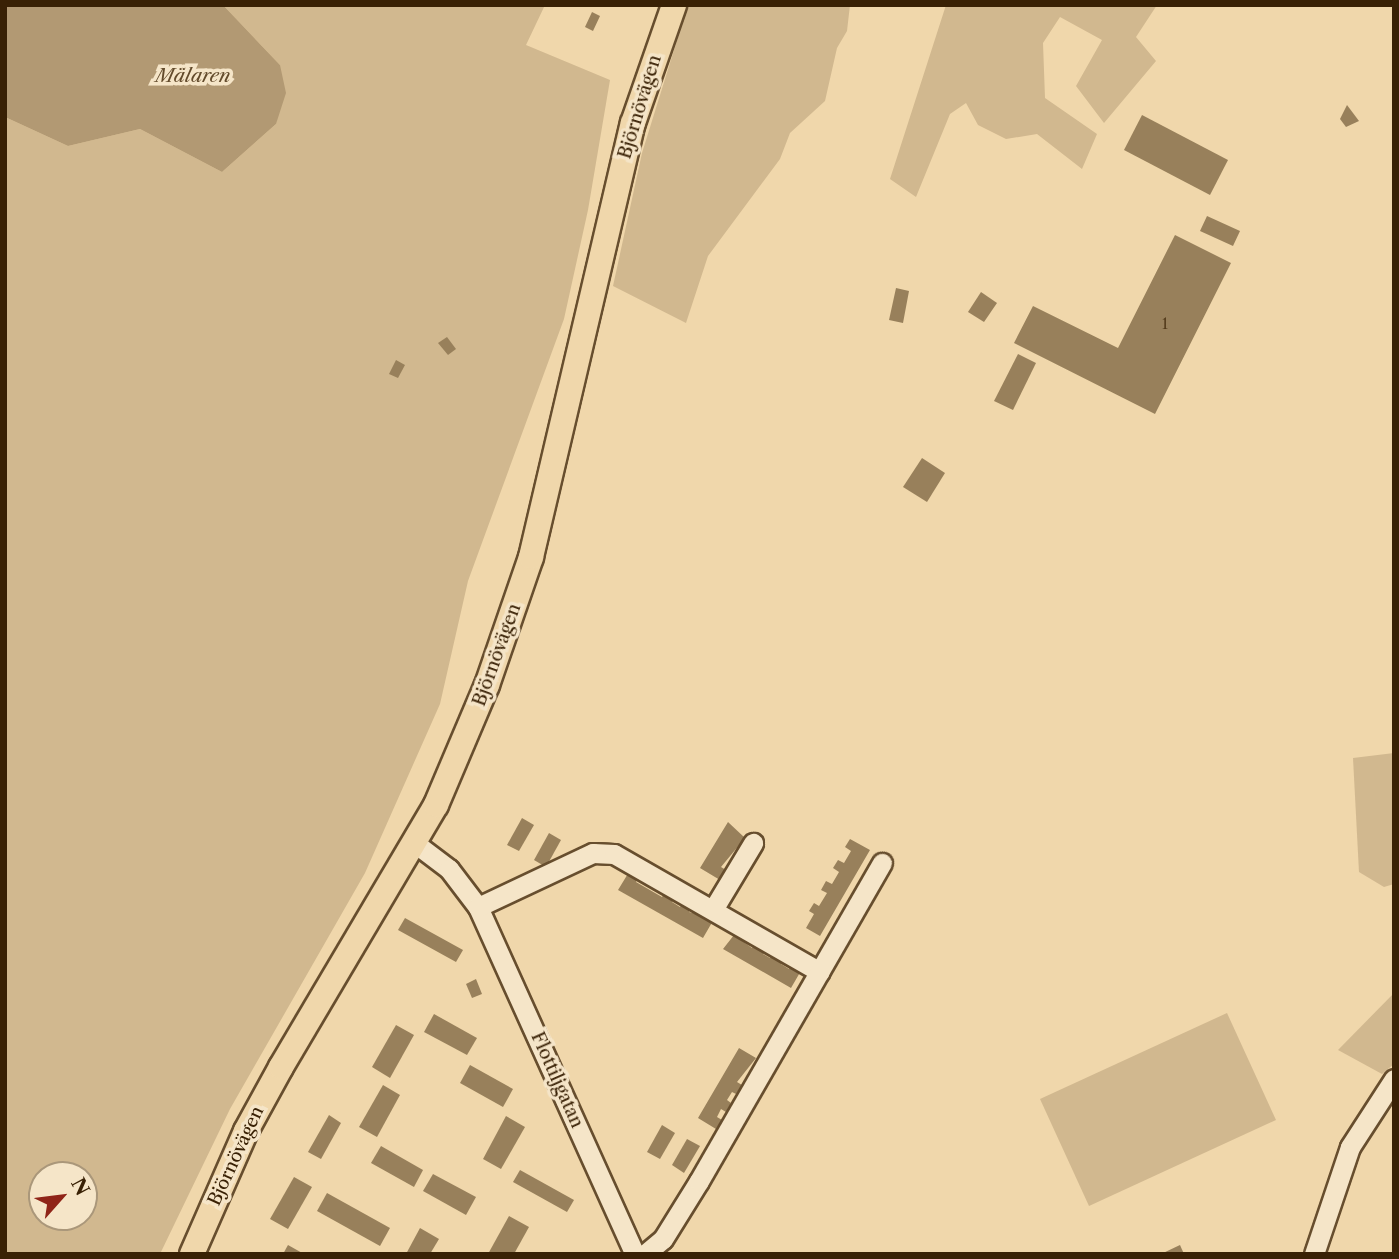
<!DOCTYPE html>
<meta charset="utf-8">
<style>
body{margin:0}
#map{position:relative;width:1399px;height:1259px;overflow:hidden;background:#f0d7ab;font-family:"Libre Caslon Text",serif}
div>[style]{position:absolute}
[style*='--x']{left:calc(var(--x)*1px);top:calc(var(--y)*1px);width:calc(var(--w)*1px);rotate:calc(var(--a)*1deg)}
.green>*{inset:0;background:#d1b88f}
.water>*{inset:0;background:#b29973}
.building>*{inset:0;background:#98805b}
.roads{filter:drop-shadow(2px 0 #674e2e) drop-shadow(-2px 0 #674e2e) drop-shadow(0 2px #674e2e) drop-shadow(0 -2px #674e2e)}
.minor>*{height:19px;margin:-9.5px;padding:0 9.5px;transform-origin:9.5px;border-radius:9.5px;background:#f5e5c8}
.major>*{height:24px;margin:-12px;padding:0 12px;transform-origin:12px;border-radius:12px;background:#f0d7ab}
span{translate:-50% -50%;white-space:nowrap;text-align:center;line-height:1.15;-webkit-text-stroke:7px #f5e5c8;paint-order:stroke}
.number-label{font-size:14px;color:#51391a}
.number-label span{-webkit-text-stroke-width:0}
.street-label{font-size:18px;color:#392105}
.water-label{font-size:19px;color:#634b2c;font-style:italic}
.frame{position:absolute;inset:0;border:7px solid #392105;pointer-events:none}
.north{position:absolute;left:28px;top:1161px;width:70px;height:70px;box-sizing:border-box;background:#f5e5c8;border:2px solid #aa977a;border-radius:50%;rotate:62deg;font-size:19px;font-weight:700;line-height:28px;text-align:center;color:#392105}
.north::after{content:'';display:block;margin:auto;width:24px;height:32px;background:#8f2418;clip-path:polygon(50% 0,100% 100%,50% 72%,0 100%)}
</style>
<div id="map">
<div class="green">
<i style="clip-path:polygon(evenodd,223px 5px,545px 5px,526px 45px,610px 80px,588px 210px,564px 319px,468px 581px,440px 704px,365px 873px,230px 1109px,160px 1254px,5px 1254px,5px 117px,68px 146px,140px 129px,222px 172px,276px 124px,280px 65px,223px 5px,42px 1175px,84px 1175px,84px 1217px,42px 1217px,42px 1175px)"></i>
<i style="clip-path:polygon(688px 5px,850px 5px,847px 31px,837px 48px,825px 101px,790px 133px,780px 159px,708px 256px,686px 323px,613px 286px,642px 153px)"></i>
<i style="clip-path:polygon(946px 5px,1157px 5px,1136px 37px,1156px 61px,1104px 123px,1076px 86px,1102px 40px,1060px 17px,1043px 43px,1045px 98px,1097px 134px,1082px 169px,1037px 134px,1006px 139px,978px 125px,966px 103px,950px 114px,916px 197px,890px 179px)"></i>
<i style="clip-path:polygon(1394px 753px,1394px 884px,1384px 887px,1359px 872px,1353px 758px)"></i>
<i style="clip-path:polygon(1394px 993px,1394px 1064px,1382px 1074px,1338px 1050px)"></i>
<i style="clip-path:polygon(1227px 1013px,1276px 1120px,1089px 1206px,1040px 1099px)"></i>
</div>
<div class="water">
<i style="clip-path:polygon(5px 5px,223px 5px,280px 65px,286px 93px,276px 124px,222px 172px,140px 129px,68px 146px,5px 117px)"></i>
</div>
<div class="building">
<i style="clip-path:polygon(592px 12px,600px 16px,593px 31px,585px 27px)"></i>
<i style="clip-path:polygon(1347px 105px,1359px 121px,1346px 127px,1340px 119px)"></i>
<i style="clip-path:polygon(1142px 115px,1228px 160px,1210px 195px,1124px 150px)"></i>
<i style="clip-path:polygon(1207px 216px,1240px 231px,1233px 246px,1200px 231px)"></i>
<i style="clip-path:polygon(1175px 235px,1231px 263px,1155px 414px,1014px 343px,1033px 306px,1118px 348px)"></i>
<i style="clip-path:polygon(896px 288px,909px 291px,903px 323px,889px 320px)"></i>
<i style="clip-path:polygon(981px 292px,997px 303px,984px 322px,968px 312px)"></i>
<i style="clip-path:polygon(447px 337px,456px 349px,448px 355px,438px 343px)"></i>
<i style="clip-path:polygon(1018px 354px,1036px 363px,1013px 410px,994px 401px)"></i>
<i style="clip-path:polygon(396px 360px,405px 365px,398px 378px,389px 374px)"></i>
<i style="clip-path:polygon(922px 458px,945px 473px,927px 502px,903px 487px)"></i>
<i style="clip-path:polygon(522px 818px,534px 825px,519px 851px,507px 845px)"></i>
<i style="clip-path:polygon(728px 822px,745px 838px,721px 867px,726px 870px,720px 880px,700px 868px)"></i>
<i style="clip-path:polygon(549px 833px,561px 840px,546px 867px,534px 860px)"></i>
<i style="clip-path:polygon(850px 839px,870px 850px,820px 936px,806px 928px,814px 914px,809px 911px,814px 903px,819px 906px,827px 893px,821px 890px,826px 881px,832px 884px,839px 872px,833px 868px,838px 860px,844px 863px,851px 851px,845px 847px)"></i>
<i style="clip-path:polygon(629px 872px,639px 877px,636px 882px,662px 897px,665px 892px,675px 897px,672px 902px,680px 907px,683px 902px,692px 907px,689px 912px,714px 919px,703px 938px,618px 890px)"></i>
<i style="clip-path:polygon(405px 918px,463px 950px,456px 962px,398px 930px)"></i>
<i style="clip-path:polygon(734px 935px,752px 948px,755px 943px,766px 949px,763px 954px,770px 958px,773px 954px,783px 959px,781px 964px,789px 969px,792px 964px,802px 969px,791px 988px,723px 949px)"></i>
<i style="clip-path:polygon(476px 979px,482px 994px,472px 998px,466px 984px)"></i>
<i style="clip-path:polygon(434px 1014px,477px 1038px,467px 1055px,424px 1032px)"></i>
<i style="clip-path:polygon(396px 1025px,414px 1035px,390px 1078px,372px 1067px)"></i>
<i style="clip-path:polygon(739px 1048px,756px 1058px,737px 1082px,742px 1085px,736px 1094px,732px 1092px,727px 1100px,731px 1103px,726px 1112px,721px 1109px,717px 1117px,722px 1120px,716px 1129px,698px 1118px)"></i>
<i style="clip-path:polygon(470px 1065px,513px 1089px,503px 1107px,460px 1083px)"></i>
<i style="clip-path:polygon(383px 1085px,400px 1095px,377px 1137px,359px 1127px)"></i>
<i style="clip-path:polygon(329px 1115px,341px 1123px,321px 1159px,308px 1152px)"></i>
<i style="clip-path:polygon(506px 1116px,525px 1127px,501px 1169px,483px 1159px)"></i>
<i style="clip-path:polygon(662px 1125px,675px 1133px,660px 1159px,647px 1152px)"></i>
<i style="clip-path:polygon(687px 1139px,700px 1146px,684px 1173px,672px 1165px)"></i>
<i style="clip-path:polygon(381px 1146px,423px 1170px,414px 1187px,371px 1163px)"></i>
<i style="clip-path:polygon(520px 1170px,574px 1200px,567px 1212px,513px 1182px)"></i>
<i style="clip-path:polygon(433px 1174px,476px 1197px,466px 1215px,423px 1191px)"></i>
<i style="clip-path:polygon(294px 1177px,312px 1187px,288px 1229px,270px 1219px)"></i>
<i style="clip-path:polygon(327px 1193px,390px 1228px,380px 1246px,317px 1211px)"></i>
<i style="clip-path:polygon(509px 1216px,529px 1227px,514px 1254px,488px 1254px)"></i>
<i style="clip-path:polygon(420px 1228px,439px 1239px,430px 1254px,406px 1254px)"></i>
<i style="clip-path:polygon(288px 1245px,304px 1254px,283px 1254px)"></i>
<i style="clip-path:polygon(1180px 1245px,1184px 1254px,1161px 1254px)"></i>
</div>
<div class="roads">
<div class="minor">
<i style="--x:416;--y:844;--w:41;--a:37.1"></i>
<i style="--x:449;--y:869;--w:48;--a:52.7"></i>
<i style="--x:478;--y:907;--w:381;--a:65.7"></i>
<i style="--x:478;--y:907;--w:127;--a:-25.2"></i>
<i style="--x:593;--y:853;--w:21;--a:3"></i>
<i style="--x:614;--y:854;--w:237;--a:29.8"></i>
<i style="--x:714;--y:908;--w:76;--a:-59"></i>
<i style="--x:645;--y:1254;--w:23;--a:-40"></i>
<i style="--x:663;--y:1239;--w:68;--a:-58.2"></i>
<i style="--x:699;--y:1181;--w:367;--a:-60.1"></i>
<i style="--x:1314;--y:1254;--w:113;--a:-71.4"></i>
<i style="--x:1350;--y:1147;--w:81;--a:-57.1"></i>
</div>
<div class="major">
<i style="--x:192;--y:1254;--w:134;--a:-66.3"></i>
<i style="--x:246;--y:1131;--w:73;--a:-61.3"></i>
<i style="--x:281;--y:1067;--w:304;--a:-59.4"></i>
<i style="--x:436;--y:805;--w:130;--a:-67"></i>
<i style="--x:487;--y:685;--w:135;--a:-71"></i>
<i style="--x:531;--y:557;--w:446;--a:-76.8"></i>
<i style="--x:633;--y:123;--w:125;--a:-70.8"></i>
</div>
</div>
<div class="number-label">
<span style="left:1165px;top:324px">1</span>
</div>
<div class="street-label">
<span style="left:640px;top:107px;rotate:-73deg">Björnövägen</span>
<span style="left:497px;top:655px;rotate:-70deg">Björnövägen</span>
<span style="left:557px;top:1080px;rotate:66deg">Flottiljgatan</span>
<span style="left:236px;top:1156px;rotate:-65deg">Björnövägen</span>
</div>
<div class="water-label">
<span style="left:193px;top:76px">Mälaren</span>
</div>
<div class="frame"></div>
<div class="north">N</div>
</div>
